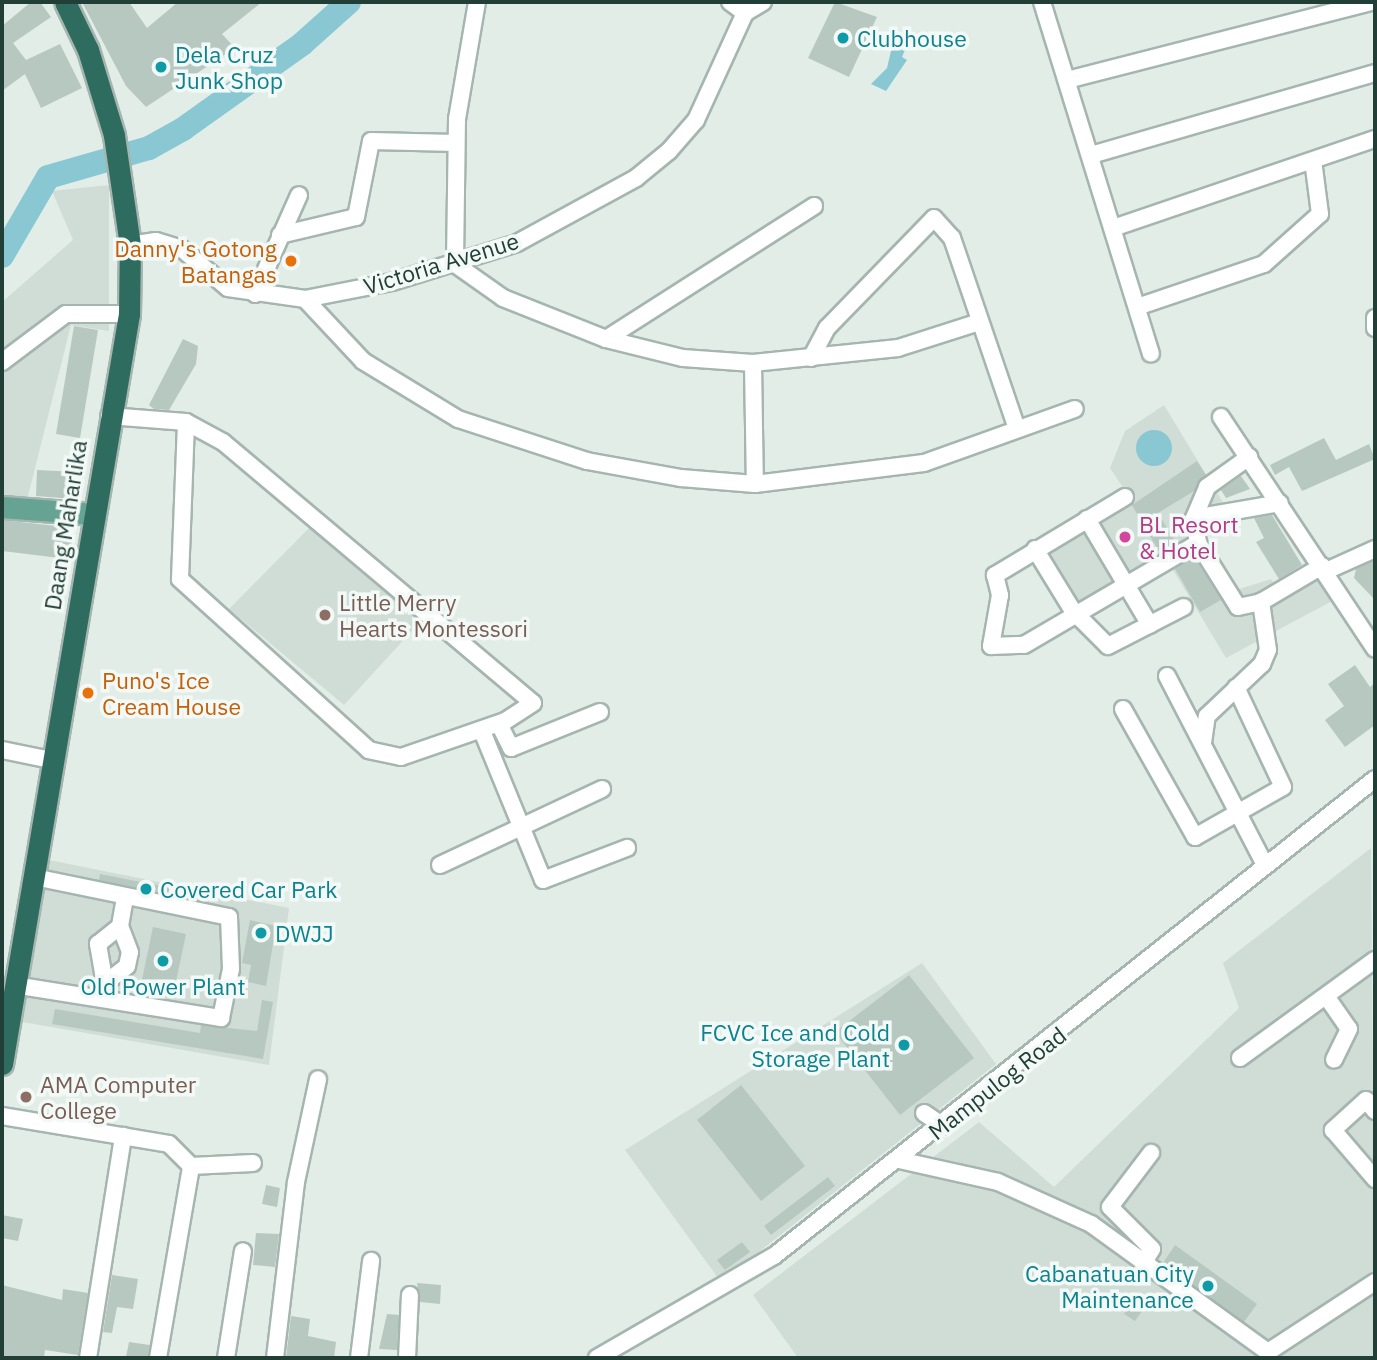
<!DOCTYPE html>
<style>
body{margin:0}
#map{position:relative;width:1377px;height:1360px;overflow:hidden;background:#e2ede8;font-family:"IBM Plex Sans",sans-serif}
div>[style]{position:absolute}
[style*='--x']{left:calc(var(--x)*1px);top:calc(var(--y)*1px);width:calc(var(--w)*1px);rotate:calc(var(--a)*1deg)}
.built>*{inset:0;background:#d0ddd7}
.water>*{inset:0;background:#89c8d3}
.round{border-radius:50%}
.river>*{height:24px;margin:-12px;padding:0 12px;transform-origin:12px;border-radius:12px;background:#89c8d3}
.building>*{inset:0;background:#b7c8c1}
.roads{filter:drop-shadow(2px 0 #a5b5af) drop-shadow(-2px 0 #a5b5af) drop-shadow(0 2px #a5b5af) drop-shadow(0 -2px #a5b5af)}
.minor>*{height:16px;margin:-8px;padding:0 8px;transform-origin:8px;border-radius:8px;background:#fff}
.major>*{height:21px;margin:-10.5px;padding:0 10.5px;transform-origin:10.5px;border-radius:10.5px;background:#66a393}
.highway>*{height:21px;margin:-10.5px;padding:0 10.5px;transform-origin:10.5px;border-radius:10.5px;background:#2d6c5e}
.dots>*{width:19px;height:19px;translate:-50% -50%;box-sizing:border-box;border:4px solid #f3f9f6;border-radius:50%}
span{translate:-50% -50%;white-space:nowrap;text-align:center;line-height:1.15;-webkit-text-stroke:7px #f3f9f6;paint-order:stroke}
.culture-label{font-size:23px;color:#0d838f}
.left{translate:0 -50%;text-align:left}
.right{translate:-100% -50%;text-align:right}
.food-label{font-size:23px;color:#c56008}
.street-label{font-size:23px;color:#223f37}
.hotel-label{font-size:23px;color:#b23c85}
.education-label{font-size:23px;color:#785e54}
.frame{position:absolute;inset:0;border:4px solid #223f37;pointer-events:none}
</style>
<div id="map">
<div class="built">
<i style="clip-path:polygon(109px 185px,109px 331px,71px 325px,28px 496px,2px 497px,2px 302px,73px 240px,52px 191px)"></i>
<i style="clip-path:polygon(1164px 405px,1227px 509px,1203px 515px,1209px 551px,1233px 591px,1271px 579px,1275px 585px,1313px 566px,1334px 600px,1226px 658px,1170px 565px,1068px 622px,1028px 546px,1124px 489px,1110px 468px,1125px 431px)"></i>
<i style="clip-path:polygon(312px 525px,421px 621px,344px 705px,229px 609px)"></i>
<i style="clip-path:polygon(1371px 848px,1375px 1358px,798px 1358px,753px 1295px,979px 1122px,1054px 1187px,1239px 1008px,1223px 963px)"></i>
<i style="clip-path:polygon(49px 860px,289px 908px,269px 1065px,17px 1021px)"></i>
<i style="clip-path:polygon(922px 963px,996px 1064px,721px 1282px,625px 1150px)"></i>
</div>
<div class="water">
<i style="clip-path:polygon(894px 38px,907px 45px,902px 57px,907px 60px,886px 91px,871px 84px,887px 68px)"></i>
<i class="round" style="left:1136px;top:430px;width:36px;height:36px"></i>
</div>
<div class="river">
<i style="--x:2;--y:256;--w:91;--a:-59.8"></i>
<i style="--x:48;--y:177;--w:105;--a:-16"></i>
<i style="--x:149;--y:148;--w:39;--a:-29"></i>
<i style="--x:183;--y:129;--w:146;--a:-35.5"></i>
<i style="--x:302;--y:44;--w:63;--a:-41.8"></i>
</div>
<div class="building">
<i style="clip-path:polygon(31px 2px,40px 2px,51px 17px,13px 43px,26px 60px,60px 44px,82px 88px,41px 108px,25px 74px,2px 91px,2px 26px)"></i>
<i style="clip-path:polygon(82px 2px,129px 2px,147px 28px,178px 2px,262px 2px,222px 34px,235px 48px,146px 107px,126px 86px)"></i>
<i style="clip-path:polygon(835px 2px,877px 17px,849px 77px,808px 58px)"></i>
<i style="clip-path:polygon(74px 326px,98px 330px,80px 438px,56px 434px)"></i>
<i style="clip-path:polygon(183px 339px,198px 346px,196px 364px,169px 410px,154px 409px,149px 405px)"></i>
<i style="clip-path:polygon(1324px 438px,1336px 460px,1369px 444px,1375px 459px,1302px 491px,1289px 467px,1275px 475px,1270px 465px)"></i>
<i style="clip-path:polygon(1197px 461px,1206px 475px,1194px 491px,1158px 513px,1176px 543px,1160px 553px,1132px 505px)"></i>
<i style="clip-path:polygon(37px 470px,76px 472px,74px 499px,36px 496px)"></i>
<i style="clip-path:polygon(1241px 476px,1250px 489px,1226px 498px,1221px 490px)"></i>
<i style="clip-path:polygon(1272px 515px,1302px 565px,1279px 579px,1256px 542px,1264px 538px,1254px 518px)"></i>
<i style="clip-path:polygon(2px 520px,75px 528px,68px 559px,2px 551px)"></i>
<i style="clip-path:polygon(1194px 557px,1221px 600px,1200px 612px,1175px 569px)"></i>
<i style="clip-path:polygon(1375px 560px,1375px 600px,1354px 578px,1356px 569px)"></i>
<i style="clip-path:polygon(1355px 665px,1370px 687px,1375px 683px,1375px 725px,1345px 747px,1325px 720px,1344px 706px,1328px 684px)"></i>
<i style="clip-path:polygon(100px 874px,192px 892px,191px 898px,99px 880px)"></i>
<i style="clip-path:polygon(250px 920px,276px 926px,266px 986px,248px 982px,251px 965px,242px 963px)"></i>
<i style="clip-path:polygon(153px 927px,186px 934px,173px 996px,140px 989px)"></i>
<i style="clip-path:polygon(909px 975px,974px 1058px,900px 1115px,835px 1032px)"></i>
<i style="clip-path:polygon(262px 1000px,273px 1002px,263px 1059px,52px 1024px,55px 1009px,200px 1033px,201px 1025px,257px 1031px)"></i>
<i style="clip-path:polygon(741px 1085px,805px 1166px,761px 1201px,697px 1120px)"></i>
<i style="clip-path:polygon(828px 1177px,835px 1186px,771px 1235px,764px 1226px)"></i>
<i style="clip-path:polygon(266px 1185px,280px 1188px,277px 1207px,262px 1204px)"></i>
<i style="clip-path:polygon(2px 1215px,23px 1219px,18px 1241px,2px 1238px)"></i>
<i style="clip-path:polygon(256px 1233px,279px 1234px,275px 1267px,253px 1265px)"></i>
<i style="clip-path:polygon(742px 1242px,750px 1252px,725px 1270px,717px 1260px)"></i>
<i style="clip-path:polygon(1175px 1245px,1257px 1304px,1244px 1322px,1163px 1263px)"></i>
<i style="clip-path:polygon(112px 1275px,138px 1279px,133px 1309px,117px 1307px,112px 1333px,103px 1332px)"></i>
<i style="clip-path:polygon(417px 1283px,441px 1285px,440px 1304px,420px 1302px)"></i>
<i style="clip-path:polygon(2px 1285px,62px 1300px,63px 1289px,88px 1293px,78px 1355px,45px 1350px,44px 1358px,2px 1358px)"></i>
<i style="clip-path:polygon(1138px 1292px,1150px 1300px,1135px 1321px,1124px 1314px)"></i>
<i style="clip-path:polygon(387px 1314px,399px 1315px,397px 1350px,379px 1349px)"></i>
<i style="clip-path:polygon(291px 1316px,310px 1319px,308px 1336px,336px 1342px,334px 1358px,286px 1358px)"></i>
<i style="clip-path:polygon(129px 1342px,150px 1345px,148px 1358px,126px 1357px)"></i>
</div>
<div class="roads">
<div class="minor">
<i style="--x:477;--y:2;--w:119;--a:99.7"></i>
<i style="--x:457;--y:119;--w:145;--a:90.8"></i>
<i style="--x:455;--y:264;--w:59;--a:35.3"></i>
<i style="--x:503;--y:298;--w:111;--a:21.7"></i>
<i style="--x:606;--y:339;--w:79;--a:13.9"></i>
<i style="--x:683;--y:358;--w:70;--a:4.1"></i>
<i style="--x:753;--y:363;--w:146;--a:-5.9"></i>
<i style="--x:898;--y:348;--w:85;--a:-17.8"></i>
<i style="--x:730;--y:2;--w:19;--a:36"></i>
<i style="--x:745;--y:13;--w:21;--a:-31"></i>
<i style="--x:1042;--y:2;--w:368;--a:72.8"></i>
<i style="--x:1067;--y:80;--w:313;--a:-14.4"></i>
<i style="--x:1091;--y:155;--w:296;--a:-16.1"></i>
<i style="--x:1113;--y:228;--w:277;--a:-18.8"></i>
<i style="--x:280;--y:235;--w:78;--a:-13.3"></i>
<i style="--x:356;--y:217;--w:77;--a:-78.8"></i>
<i style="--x:371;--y:141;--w:85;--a:1.3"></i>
<i style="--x:130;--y:245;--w:26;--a:-9"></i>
<i style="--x:156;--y:241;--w:27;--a:17"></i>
<i style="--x:182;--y:249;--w:60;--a:40.3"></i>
<i style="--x:228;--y:288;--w:78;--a:8.1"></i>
<i style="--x:305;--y:299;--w:89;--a:-11.1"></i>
<i style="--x:392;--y:282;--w:131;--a:-17.3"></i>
<i style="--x:517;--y:243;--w:136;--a:-28.6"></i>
<i style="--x:636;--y:178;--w:43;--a:-39.3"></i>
<i style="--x:669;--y:151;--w:41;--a:-48.9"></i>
<i style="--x:696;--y:120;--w:118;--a:-65.4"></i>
<i style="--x:255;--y:294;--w:108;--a:-66"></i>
<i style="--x:305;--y:299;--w:85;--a:46.9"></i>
<i style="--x:363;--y:361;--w:111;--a:31.4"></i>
<i style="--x:458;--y:419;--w:136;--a:18"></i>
<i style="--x:587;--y:461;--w:96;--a:10.3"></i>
<i style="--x:681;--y:478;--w:74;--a:4.6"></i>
<i style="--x:755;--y:484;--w:170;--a:-7.1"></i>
<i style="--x:924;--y:463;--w:160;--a:-19.7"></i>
<i style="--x:1137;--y:307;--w:134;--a:-18.7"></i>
<i style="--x:1264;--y:264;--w:75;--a:-41.8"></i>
<i style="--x:1320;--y:214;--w:54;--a:-97.4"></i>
<i style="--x:1375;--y:318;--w:10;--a:90"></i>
<i style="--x:606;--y:339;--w:247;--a:-32.6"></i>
<i style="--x:811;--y:358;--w:34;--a:-62"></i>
<i style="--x:827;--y:328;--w:153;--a:-45.8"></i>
<i style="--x:934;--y:218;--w:27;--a:48"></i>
<i style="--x:952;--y:238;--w:202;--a:71.2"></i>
<i style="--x:2;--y:362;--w:80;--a:-36.9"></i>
<i style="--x:66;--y:314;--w:63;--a:0"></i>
<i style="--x:753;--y:363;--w:121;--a:89.1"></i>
<i style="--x:109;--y:416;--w:77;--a:4.5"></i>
<i style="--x:186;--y:422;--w:42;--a:28.4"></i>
<i style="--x:223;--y:442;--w:405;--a:40.1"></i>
<i style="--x:533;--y:703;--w:33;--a:147"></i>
<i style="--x:505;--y:721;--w:110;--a:160.9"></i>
<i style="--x:401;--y:757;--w:33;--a:-168"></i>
<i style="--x:369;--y:750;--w:255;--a:-137.9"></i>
<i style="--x:180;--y:579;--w:157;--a:-87.8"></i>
<i style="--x:1221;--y:417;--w:278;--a:56.4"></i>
<i style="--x:1125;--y:497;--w:152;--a:149"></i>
<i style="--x:995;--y:575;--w:21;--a:76"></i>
<i style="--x:1000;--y:595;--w:52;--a:100"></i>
<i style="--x:991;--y:646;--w:33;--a:-2"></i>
<i style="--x:1024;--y:645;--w:202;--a:-30.4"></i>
<i style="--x:1198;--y:543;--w:25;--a:-99"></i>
<i style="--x:1194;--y:518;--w:34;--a:-67"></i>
<i style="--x:1207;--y:487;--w:52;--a:-35.5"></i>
<i style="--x:1194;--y:518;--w:87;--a:-9.9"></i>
<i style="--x:1087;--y:519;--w:123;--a:59.3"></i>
<i style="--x:1198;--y:543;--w:75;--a:58"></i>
<i style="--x:1238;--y:607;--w:24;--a:-12"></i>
<i style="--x:1261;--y:602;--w:71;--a:-30.5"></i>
<i style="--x:1035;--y:549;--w:73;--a:58.5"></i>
<i style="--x:1073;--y:611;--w:49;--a:45"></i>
<i style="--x:1108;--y:646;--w:85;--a:-27.2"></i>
<i style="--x:1326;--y:571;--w:54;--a:-24.2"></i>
<i style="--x:1167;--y:676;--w:213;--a:62.6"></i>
<i style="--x:1123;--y:709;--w:147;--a:60.6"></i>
<i style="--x:1195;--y:837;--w:101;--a:-29.6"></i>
<i style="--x:1283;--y:787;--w:110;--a:-115.2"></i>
<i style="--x:499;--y:724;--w:27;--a:63"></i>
<i style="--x:511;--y:748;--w:96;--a:-22"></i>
<i style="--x:482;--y:731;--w:161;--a:67.7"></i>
<i style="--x:543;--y:880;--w:90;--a:-20.9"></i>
<i style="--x:1203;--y:743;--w:27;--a:-82"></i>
<i style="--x:1207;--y:716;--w:76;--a:-43.4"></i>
<i style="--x:1262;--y:664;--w:15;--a:-67"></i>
<i style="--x:1268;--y:650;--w:49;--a:-98.3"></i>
<i style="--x:2;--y:750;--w:50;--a:11.5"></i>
<i style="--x:440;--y:865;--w:179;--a:-25.1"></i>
<i style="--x:108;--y:981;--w:24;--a:-38"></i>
<i style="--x:127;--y:966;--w:14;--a:-78"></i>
<i style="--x:130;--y:952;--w:28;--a:-111"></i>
<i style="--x:120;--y:926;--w:27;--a:-80"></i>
<i style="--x:14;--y:985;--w:210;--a:9.1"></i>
<i style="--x:221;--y:1018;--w:50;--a:-78.5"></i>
<i style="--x:231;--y:969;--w:52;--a:-92.2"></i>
<i style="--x:229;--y:917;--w:199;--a:-168.4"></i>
<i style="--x:106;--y:990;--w:47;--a:-99.9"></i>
<i style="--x:98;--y:944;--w:28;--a:-39"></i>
<i style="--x:1326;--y:996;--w:40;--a:55.1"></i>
<i style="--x:1349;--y:1029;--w:34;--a:116"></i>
<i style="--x:1240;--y:1058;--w:167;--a:-36"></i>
<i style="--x:1375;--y:1111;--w:14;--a:-129"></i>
<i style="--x:1366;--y:1100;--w:45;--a:137.7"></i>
<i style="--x:1333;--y:1130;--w:65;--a:49.4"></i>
<i style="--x:924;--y:1113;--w:23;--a:34"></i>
<i style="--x:2;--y:1116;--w:169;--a:9.5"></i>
<i style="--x:169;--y:1144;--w:31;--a:45"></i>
<i style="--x:191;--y:1166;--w:62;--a:-2.8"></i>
<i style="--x:899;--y:1160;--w:101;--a:12.5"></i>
<i style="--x:998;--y:1182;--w:102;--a:24.3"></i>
<i style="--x:1091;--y:1224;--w:218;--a:35.9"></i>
<i style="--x:1268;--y:1352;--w:128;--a:-33.2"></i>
<i style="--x:1144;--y:1262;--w:15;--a:-58"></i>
<i style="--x:1152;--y:1249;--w:59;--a:-135"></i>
<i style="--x:1110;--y:1207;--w:68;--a:-52.8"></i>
<i style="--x:88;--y:1358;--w:225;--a:-81"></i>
<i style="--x:158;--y:1358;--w:195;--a:-80.2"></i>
<i style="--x:226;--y:1358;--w:108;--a:-81"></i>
<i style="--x:275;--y:1358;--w:177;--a:-83.2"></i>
<i style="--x:296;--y:1182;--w:105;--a:-77.9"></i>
<i style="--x:359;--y:1358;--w:98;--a:-82.9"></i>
<i style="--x:407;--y:1358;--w:63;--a:-87.3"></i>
<i style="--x:597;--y:1358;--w:204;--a:-30"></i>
<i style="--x:774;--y:1256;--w:767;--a:-38.44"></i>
</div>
<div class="major">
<i style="--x:2;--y:507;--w:92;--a:4.4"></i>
</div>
<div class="highway">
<i style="--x:2;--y:1064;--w:761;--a:-80.39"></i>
<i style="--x:129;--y:314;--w:69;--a:-89.2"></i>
<i style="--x:130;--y:245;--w:111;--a:-98.3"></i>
<i style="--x:114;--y:135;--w:89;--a:-107"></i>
<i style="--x:88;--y:50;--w:53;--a:-115.6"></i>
</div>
</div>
<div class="dots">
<i style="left:843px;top:38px;background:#0f9aa8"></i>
<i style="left:161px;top:67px;background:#0f9aa8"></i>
<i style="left:291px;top:261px;background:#e8710a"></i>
<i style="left:1125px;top:537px;background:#d1479c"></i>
<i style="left:325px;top:615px;background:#8d6e63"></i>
<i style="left:88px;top:693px;background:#e8710a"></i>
<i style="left:146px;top:889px;background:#0f9aa8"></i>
<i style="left:261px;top:933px;background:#0f9aa8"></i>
<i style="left:163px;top:961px;background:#0f9aa8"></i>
<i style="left:904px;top:1045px;background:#0f9aa8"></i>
<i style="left:26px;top:1097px;background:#8d6e63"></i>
<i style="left:1208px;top:1286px;background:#0f9aa8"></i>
</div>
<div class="culture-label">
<span class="left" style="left:857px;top:38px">Clubhouse</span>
<span class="left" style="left:175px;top:67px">Dela Cruz<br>Junk Shop</span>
<span class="left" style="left:160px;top:889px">Covered Car Park</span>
<span class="left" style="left:275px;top:933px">DWJJ</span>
<span style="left:163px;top:986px">Old Power Plant</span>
<span class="right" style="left:890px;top:1045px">FCVC Ice and Cold<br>Storage Plant</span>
<span class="right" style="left:1194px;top:1286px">Cabanatuan City<br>Maintenance</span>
</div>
<div class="food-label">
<span class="right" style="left:277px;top:261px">Danny's Gotong<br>Batangas</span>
<span class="left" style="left:102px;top:693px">Puno's Ice<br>Cream House</span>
</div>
<div class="street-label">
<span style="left:441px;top:263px;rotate:-17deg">Victoria Avenue</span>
<span style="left:65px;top:525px;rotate:-81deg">Daang Maharlika</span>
<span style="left:997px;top:1083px;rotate:-38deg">Mampulog Road</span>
</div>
<div class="hotel-label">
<span class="left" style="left:1139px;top:537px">BL Resort<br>&amp; Hotel</span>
</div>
<div class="education-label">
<span class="left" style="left:339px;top:615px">Little Merry<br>Hearts Montessori</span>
<span class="left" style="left:40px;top:1097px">AMA Computer<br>College</span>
</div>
<div class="frame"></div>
</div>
